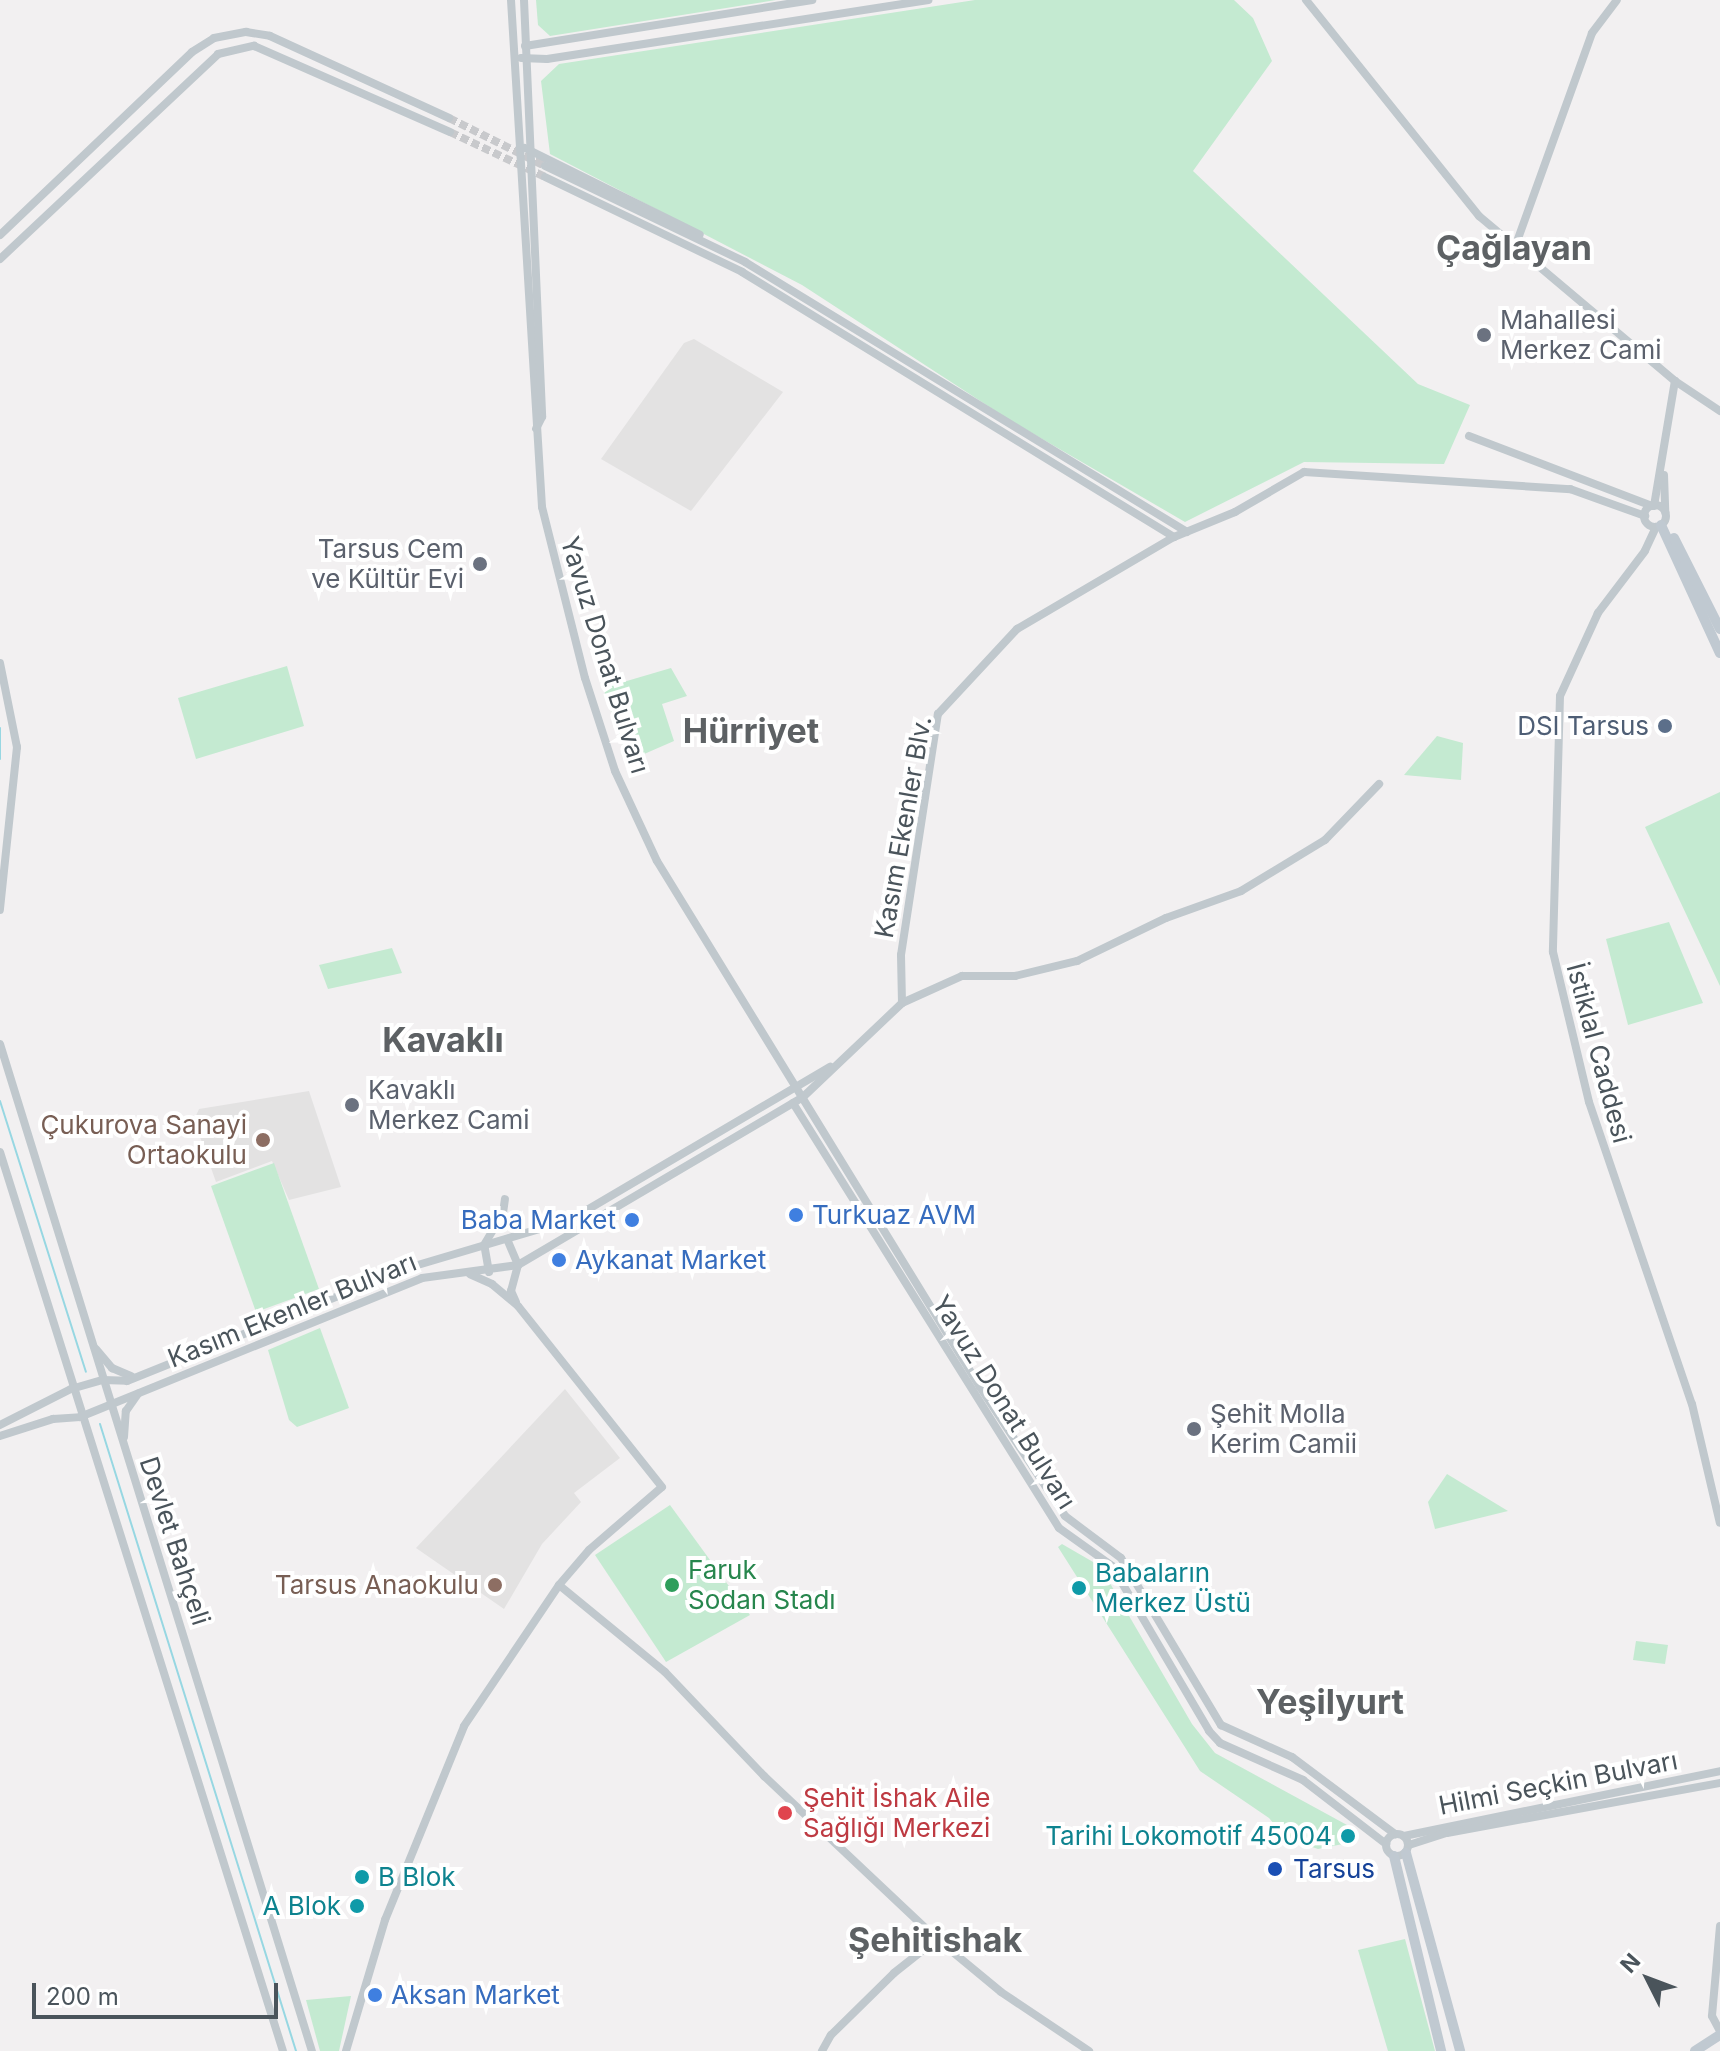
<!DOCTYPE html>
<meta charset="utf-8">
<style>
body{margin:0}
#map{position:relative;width:1720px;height:2051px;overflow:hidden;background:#f2f0f1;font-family:Inter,sans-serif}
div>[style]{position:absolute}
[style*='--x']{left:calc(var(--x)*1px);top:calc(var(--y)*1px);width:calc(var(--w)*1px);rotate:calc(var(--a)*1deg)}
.education>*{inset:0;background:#e3e2e2}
.green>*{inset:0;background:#c4ead1}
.stream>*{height:2px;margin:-1px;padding:0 1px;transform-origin:1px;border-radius:1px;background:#97d7e2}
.tertiary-tunnel>*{height:8px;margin-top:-4px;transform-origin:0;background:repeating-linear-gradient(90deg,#c8c9cc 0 8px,transparent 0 12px)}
.tertiary>*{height:8px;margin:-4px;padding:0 4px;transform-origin:4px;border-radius:4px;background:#c0c8cd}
.tertiary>.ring{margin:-4px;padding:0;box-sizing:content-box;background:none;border:8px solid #c0c8cd;border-radius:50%}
.secondary>*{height:10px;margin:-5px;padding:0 5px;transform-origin:5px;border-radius:5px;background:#c0c9d1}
.dots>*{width:22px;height:22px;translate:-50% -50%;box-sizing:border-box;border:4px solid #fff;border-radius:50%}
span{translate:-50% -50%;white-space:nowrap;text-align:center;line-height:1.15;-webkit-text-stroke:8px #fff;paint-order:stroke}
.worship-label{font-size:26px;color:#5b616d}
.left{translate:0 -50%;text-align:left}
.right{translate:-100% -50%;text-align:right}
.street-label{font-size:26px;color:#4a545b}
.service-label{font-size:26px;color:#4e5e75}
.education-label{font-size:26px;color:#785e54}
.shop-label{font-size:26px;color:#366cbe}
.leisure-label{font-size:26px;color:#27864d}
.culture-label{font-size:26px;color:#0d838f}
.health-label{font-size:26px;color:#be3a42}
.transit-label{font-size:26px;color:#164399}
.district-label{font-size:34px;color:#5d6164;font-weight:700}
.north{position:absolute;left:1608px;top:1939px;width:80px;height:80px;-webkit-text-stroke:6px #fff;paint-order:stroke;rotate:312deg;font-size:22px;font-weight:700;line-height:32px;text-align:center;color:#4a545b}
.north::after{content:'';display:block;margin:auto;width:28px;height:36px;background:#4a545b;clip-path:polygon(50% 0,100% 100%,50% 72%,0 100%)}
.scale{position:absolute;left:32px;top:1983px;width:246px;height:36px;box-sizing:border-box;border:4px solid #4a545b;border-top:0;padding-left:10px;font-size:24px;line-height:28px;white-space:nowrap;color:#4a545b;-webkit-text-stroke:6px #fff;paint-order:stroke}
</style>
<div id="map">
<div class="education">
<i style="clip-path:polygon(694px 339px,783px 392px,691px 511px,601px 459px,684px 343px)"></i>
<i style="clip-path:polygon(309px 1091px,341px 1187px,289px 1200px,272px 1161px,216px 1182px,194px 1120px,199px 1109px)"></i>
<i style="clip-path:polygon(565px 1389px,620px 1458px,574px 1493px,581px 1502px,542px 1544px,504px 1609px,416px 1548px)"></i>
</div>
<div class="green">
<i style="clip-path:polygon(536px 0,776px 0,550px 36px,538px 25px)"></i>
<i style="clip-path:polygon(975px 0,1234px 0,1253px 18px,1272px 61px,1193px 171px,1418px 384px,1470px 405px,1444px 464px,1304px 462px,1185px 522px,1008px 419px,802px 285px,550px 154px,541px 81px,559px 64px)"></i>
<i style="clip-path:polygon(287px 666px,304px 726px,196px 759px,178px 698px)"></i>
<i style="clip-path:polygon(671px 668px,687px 696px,662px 704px,674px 741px,635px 758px,626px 755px,603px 688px)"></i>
<i style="clip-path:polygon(1437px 736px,1463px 743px,1461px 780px,1404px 775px)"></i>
<i style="clip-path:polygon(1720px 792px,1720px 986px,1645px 827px)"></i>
<i style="clip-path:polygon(1669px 922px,1703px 1003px,1628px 1025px,1606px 939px)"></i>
<i style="clip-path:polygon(392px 948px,402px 973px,328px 989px,319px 965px)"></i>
<i style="clip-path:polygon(274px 1163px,319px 1289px,256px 1312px,211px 1186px)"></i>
<i style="clip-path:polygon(320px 1328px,349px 1408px,297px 1427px,289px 1420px,268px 1350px)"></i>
<i style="clip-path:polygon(1447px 1474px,1508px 1511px,1435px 1529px,1428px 1502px)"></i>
<i style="clip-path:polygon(670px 1505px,750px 1615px,666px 1662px,595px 1555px)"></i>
<i style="clip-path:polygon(1062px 1544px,1100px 1566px,1192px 1724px,1215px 1753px,1358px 1831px,1358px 1841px,1318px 1849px,1286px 1838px,1269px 1818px,1200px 1771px,1058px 1547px)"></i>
<i style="clip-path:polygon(1636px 1641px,1668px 1645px,1665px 1664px,1633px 1660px)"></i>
<i style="clip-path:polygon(1405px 1939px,1435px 2051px,1388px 2051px,1358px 1950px)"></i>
<i style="clip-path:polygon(351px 1996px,339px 2051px,320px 2051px,306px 2000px)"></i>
</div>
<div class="stream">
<i style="--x:0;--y:728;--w:31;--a:90"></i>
<i style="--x:0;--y:1101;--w:284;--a:72.4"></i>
<i style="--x:100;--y:1424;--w:657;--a:72.64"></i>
</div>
<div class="tertiary-tunnel">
<i style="--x:449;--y:118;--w:107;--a:26.6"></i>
<i style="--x:450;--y:132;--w:105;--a:25.3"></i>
</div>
<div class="tertiary">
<i style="--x:511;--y:0;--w:508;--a:86.5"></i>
<i style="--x:542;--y:507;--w:176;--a:75.9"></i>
<i style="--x:585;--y:678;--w:98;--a:72.1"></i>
<i style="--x:615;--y:771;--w:99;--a:65"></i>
<i style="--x:657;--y:861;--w:617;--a:58.45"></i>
<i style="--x:980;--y:1387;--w:154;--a:56.6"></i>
<i style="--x:1065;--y:1516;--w:70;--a:36.9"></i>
<i style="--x:1121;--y:1558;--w:195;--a:59.1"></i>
<i style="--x:1221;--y:1725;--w:78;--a:24.3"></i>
<i style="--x:1292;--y:1757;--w:129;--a:36.8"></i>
<i style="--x:524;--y:0;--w:417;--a:87.5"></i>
<i style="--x:542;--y:417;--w:13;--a:117"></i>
<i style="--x:1306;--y:0;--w:277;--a:51.3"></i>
<i style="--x:1479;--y:216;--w:256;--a:40.1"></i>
<i style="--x:1675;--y:381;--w:54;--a:33.7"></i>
<i style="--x:525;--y:46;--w:291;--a:-9.1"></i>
<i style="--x:521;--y:58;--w:26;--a:2"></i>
<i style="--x:547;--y:59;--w:386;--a:-8.8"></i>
<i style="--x:525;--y:148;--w:195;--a:26.4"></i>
<i style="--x:545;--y:166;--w:222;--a:25.6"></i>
<i style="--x:745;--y:262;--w:518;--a:31.42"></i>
<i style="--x:545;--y:177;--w:219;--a:25.7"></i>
<i style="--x:742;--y:272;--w:507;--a:31.53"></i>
<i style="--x:0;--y:235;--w:265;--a:-43.6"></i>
<i style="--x:192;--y:52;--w:26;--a:-32"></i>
<i style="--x:214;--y:38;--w:33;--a:-11"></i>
<i style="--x:246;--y:32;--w:24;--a:9"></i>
<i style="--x:270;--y:36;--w:197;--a:24.6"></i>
<i style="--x:1515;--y:247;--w:227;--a:-70.2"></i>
<i style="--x:1592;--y:33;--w:41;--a:-52.9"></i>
<i style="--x:0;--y:259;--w:299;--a:-43.2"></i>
<i style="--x:218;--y:54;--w:37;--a:-13"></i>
<i style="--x:254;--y:46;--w:214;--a:23.7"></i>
<i style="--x:1469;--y:436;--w:196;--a:20.9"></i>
<i style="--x:1664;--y:475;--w:37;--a:88"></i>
<i class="ring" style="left:1644px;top:505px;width:14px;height:14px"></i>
<i style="--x:1654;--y:506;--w:127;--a:-80.5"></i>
<i style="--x:1656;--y:527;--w:26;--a:115"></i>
<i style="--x:1645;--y:551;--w:78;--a:127.2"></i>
<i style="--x:1598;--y:613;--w:91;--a:114.6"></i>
<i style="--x:1560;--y:696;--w:256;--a:91.6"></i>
<i style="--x:1553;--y:952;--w:154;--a:76.5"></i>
<i style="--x:1589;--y:1102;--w:319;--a:71.2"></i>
<i style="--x:1692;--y:1404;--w:122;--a:76.8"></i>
<i style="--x:0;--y:663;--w:86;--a:78.6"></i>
<i style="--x:17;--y:747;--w:164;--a:96"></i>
<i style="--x:902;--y:1003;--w:48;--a:-91.2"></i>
<i style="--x:901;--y:955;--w:244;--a:-81.3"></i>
<i style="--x:938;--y:714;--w:116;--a:-47.1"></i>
<i style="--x:1017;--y:629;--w:182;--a:-30.4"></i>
<i style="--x:1174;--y:537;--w:66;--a:-22.3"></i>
<i style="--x:1235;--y:512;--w:80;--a:-30.1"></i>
<i style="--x:1304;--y:472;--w:267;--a:3.7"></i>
<i style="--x:1570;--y:489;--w:80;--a:19.8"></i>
<i style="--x:0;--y:1044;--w:1054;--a:72.79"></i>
<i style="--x:793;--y:1103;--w:501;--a:57.96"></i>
<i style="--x:1059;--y:1528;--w:65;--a:35.6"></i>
<i style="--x:1112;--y:1566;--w:191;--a:59.5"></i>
<i style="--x:1209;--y:1731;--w:16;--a:47"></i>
<i style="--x:1220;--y:1743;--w:91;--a:24"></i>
<i style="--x:1303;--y:1780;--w:105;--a:37.6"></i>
<i style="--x:0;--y:1152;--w:942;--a:72.53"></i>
<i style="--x:507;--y:1239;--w:28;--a:67"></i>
<i style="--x:518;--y:1265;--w:27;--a:105"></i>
<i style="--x:511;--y:1291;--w:12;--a:66"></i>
<i style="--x:489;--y:1272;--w:27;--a:-100"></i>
<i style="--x:484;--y:1245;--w:37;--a:-59"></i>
<i style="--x:503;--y:1213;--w:14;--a:-82"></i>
<i style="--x:96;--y:1349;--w:25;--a:50"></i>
<i style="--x:112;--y:1368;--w:21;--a:23"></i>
<i style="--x:0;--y:1425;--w:80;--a:-26.9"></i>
<i style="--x:71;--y:1389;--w:33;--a:-16"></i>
<i style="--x:103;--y:1380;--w:24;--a:2"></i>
<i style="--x:127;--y:1381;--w:306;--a:-21.9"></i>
<i style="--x:411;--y:1267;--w:166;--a:-16.5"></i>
<i style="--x:570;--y:1220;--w:302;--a:-30.5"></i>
<i style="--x:0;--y:1436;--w:56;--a:-17.8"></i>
<i style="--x:53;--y:1419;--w:27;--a:-4"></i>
<i style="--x:80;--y:1417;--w:369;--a:-22.1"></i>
<i style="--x:422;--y:1278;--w:97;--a:-7.7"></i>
<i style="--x:518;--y:1265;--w:329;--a:-30.5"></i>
<i style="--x:802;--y:1098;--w:138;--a:-43.5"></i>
<i style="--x:902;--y:1003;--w:66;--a:-24.2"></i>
<i style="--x:962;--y:976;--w:53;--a:0"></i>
<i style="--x:1015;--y:976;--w:64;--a:-13.6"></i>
<i style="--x:1077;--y:961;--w:99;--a:-25.8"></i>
<i style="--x:1166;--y:918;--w:80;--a:-19.8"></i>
<i style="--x:1241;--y:891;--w:98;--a:-31.3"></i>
<i style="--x:1325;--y:840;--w:78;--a:-46"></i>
<i style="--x:124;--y:1437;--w:26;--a:-86"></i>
<i style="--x:126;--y:1411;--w:21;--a:-55"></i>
<i style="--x:559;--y:1585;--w:137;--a:39.4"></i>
<i style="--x:665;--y:1672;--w:144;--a:46.4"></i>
<i style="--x:764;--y:1776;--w:238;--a:43.3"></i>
<i style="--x:937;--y:1939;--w:83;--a:39.6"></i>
<i style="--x:1001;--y:1992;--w:106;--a:33.8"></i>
<i class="ring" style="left:1386px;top:1834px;width:14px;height:14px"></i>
<i style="--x:1404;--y:1836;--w:323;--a:-11.6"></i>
<i style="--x:1409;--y:1845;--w:40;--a:-18"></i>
<i style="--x:1447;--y:1833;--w:278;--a:-10.4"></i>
<i style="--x:1720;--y:1926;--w:90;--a:95.1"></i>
<i style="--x:1712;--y:2016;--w:17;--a:62"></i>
<i style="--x:346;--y:2051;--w:137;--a:-73.4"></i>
<i style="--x:385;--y:1920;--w:209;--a:-67.8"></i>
<i style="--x:464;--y:1726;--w:170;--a:-56"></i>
<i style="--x:559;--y:1585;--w:46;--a:-49.4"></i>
<i style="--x:589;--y:1550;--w:96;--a:-40.8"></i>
<i style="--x:662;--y:1487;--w:231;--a:-128.5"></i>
<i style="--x:518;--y:1306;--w:34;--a:-140"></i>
<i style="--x:492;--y:1284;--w:24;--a:-156"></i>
<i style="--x:822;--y:2051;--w:18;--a:-61"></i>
<i style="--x:831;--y:2035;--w:88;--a:-44.5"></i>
<i style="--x:894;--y:1973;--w:55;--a:-38.3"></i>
</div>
<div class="secondary">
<i style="--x:1661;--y:525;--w:141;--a:65.3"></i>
<i style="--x:1674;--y:538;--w:102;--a:63.2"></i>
<i style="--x:1406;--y:1853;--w:205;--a:74.7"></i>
<i style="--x:1394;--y:1856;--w:201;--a:76.4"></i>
<i style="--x:1695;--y:2051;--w:30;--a:-33"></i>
</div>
<div class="dots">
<i style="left:1484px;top:335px;background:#6b7280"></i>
<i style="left:480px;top:564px;background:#6b7280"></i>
<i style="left:1665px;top:726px;background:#5c6f8a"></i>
<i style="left:352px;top:1105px;background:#6b7280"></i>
<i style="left:263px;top:1140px;background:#8d6e63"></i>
<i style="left:796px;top:1215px;background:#3f7fe0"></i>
<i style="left:632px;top:1220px;background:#3f7fe0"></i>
<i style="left:559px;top:1260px;background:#3f7fe0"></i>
<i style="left:1194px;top:1429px;background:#6b7280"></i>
<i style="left:495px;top:1585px;background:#8d6e63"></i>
<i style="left:672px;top:1585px;background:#2e9e5b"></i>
<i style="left:1079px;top:1588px;background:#0f9aa8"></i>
<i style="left:785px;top:1813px;background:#e0444e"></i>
<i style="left:1348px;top:1836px;background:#0f9aa8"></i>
<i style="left:1275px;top:1869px;background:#1a4fb4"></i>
<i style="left:362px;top:1877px;background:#0f9aa8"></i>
<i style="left:357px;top:1906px;background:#0f9aa8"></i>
<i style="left:375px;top:1995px;background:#3f7fe0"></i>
</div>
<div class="worship-label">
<span class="left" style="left:1500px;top:335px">Mahallesi<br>Merkez Cami</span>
<span class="right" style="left:464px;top:564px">Tarsus Cem<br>ve Kültür Evi</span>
<span class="left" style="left:368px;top:1105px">Kavaklı<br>Merkez Cami</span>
<span class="left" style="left:1210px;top:1429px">Şehit Molla<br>Kerim Camii</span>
</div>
<div class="street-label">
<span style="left:605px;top:655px;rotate:73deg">Yavuz Donat Bulvarı</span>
<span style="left:903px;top:827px;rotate:-80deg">Kasım Ekenler Blv.</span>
<span style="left:1599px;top:1053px;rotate:75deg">İstiklal Caddesi</span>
<span style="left:292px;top:1310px;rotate:-22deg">Kasım Ekenler Bulvarı</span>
<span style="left:1004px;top:1402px;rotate:58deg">Yavuz Donat Bulvarı</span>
<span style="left:175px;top:1541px;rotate:72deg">Devlet Bahçeli</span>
<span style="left:1558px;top:1783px;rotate:-11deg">Hilmi Seçkin Bulvarı</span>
</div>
<div class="service-label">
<span class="right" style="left:1649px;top:726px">DSI Tarsus</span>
</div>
<div class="education-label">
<span class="right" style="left:247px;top:1140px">Çukurova Sanayi<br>Ortaokulu</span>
<span class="right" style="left:479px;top:1585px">Tarsus Anaokulu</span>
</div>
<div class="shop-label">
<span class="left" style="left:812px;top:1215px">Turkuaz AVM</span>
<span class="right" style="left:616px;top:1220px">Baba Market</span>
<span class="left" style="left:575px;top:1260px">Aykanat Market</span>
<span class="left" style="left:391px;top:1995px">Aksan Market</span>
</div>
<div class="leisure-label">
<span class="left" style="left:688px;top:1585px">Faruk<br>Sodan Stadı</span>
</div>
<div class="culture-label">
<span class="left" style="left:1095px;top:1588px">Babaların<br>Merkez Üstü</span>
<span class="right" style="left:1332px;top:1836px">Tarihi Lokomotif 45004</span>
<span class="left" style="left:378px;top:1877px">B Blok</span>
<span class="right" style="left:341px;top:1906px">A Blok</span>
</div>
<div class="health-label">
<span class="left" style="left:803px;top:1813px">Şehit İshak Aile<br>Sağlığı Merkezi</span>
</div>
<div class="transit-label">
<span class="left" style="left:1293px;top:1869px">Tarsus</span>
</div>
<div class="district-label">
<span style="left:1514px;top:248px">Çağlayan</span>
<span style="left:751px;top:731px">Hürriyet</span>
<span style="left:443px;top:1040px">Kavaklı</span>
<span style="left:1330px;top:1702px">Yeşilyurt</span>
<span style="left:935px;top:1940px">Şehitishak</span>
</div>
<div class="north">N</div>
<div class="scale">200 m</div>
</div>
